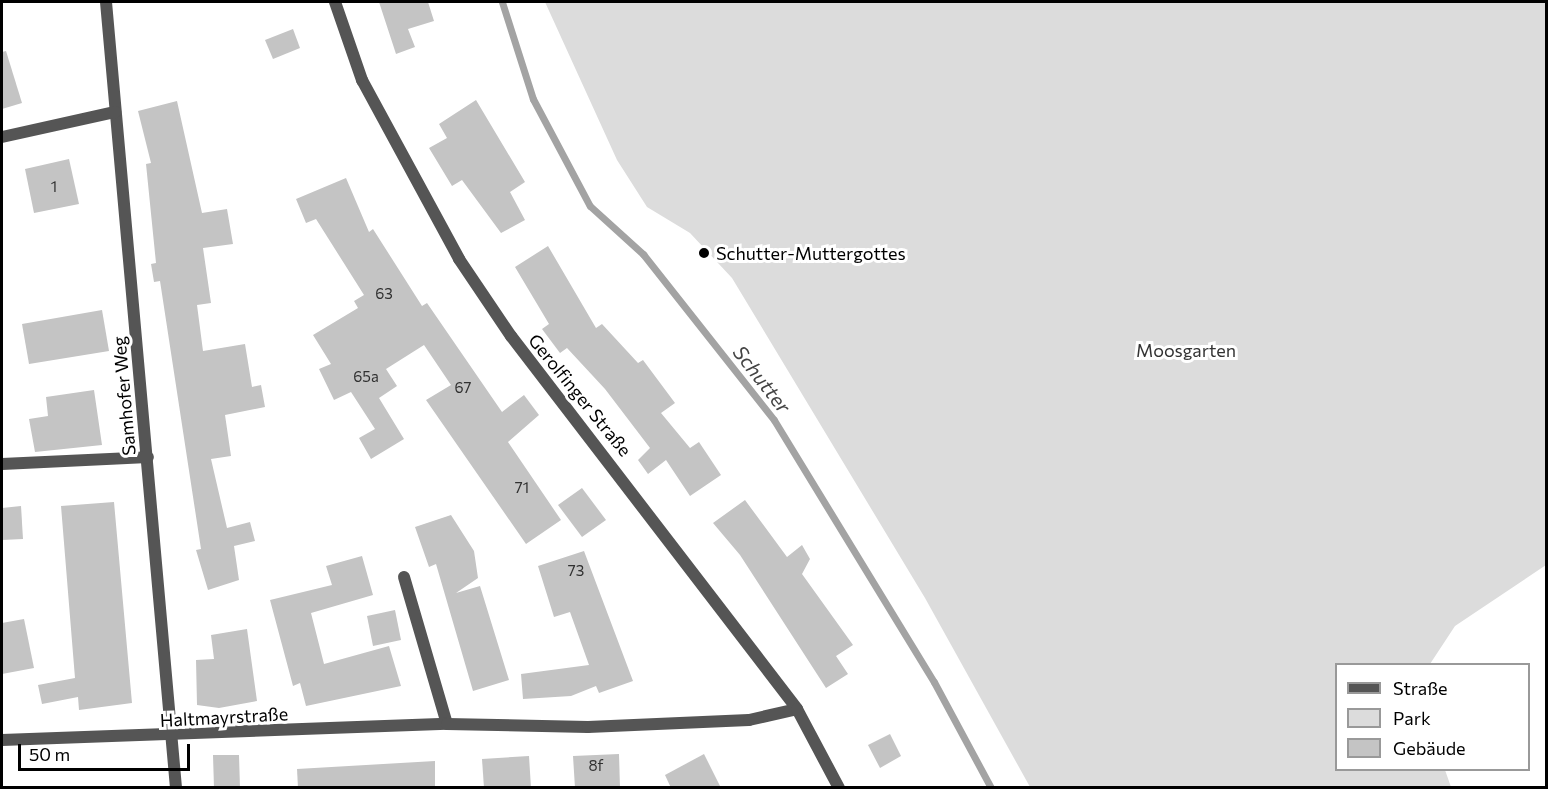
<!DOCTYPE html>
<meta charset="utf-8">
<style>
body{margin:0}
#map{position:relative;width:1548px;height:789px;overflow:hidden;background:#fff;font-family:Commissioner,sans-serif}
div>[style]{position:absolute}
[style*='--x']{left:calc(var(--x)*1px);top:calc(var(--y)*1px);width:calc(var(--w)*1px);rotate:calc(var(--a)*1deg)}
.green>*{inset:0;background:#dcdcdc}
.stream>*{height:7px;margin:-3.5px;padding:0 3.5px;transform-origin:3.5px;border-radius:3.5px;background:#a3a3a3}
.building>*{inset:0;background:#c4c4c4}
.minor>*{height:12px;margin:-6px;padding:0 6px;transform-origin:6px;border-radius:6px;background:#555}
.tertiary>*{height:12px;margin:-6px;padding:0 6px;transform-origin:6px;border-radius:6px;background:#555}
.dots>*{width:16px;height:16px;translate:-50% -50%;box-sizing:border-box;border:3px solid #fff;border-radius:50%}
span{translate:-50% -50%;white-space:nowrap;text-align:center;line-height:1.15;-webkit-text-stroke:6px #fff;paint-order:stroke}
.number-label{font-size:15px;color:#313131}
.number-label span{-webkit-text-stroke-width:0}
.poi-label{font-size:18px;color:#000}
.left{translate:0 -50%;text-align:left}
.park-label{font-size:18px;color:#333}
.street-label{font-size:18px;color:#000}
.water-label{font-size:20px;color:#444;font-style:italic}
.frame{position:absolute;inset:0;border:3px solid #000;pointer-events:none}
.legend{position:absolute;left:1335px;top:663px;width:195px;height:108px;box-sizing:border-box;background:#fff;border:2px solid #999;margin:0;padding:8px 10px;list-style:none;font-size:18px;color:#000}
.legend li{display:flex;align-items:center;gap:12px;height:30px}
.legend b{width:30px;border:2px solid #999}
.scale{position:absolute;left:18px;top:744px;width:172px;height:27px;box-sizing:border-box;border:3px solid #000;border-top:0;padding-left:8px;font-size:18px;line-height:21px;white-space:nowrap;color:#000;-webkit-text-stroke:4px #fff;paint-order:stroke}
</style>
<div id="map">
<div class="green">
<i style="clip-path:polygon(545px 2px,1546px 2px,1546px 565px,1455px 626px,1430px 664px,1336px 664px,1336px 770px,1445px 770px,1451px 787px,1030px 787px,925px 598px,732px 278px,690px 233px,647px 207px,617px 160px)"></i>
</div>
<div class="stream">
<i style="--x:502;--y:2;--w:102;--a:72.3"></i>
<i style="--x:533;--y:99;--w:121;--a:62"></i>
<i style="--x:590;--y:206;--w:72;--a:42.2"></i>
<i style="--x:643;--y:254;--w:211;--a:51.7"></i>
<i style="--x:774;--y:420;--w:307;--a:58.6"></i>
<i style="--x:934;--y:682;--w:120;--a:61.7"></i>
</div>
<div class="building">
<i style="clip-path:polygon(379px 2px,428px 2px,434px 21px,408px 29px,415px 47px,396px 54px)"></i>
<i style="clip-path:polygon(293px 29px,300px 48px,273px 59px,265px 40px)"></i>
<i style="clip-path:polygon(6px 51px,22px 103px,2px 109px,2px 52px)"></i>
<i style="clip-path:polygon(476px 100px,525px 182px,510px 192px,525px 220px,501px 233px,462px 180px,452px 186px,429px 148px,447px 138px,439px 124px)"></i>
<i style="clip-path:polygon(177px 101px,202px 213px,227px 209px,233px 244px,203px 248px,211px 303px,197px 305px,203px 351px,245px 344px,252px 387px,261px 385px,265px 407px,225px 415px,231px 456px,211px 459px,227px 528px,250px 522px,255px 541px,234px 546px,239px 580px,208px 590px,196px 550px,201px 549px,160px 281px,154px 282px,151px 264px,156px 263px,146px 164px,151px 163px,138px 111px)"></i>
<i style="clip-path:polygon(69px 159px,79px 204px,34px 213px,25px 169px)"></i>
<i style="clip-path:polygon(346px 178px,369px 232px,373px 229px,422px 306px,427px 303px,502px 412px,524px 395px,539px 415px,508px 442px,561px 520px,526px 544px,426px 400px,451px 385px,424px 345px,386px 369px,397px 386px,379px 398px,404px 439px,371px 459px,359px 438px,375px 429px,351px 392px,334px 400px,319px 369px,331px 364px,313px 335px,358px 308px,354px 301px,364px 295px,316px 219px,306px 223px,296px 199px)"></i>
<i style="clip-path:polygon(548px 246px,596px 328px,602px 324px,638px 363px,643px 360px,675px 403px,661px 413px,690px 448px,699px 442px,721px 475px,690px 496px,666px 460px,648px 474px,638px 460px,650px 448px,605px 389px,567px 348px,560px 353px,542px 329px,549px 324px,515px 267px)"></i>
<i style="clip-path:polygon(102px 310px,109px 351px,29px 364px,22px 324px)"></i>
<i style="clip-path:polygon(94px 390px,102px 445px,35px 452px,29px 419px,48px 416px,46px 397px)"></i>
<i style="clip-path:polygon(582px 488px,606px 520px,582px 537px,558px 505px)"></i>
<i style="clip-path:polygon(745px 500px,787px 557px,802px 545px,810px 559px,802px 574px,853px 645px,836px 656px,848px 674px,826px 688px,740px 555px,713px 523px)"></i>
<i style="clip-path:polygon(114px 502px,132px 703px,79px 710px,78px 697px,42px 704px,38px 685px,75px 678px,61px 506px)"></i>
<i style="clip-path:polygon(21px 506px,23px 539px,2px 540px,2px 508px)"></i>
<i style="clip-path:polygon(451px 515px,474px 551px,478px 578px,456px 593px,480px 586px,509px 680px,473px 691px,436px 564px,429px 567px,415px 527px)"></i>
<i style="clip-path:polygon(584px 551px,633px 681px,599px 693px,596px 686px,571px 696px,523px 699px,521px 674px,589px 665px,570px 612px,554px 617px,538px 566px)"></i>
<i style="clip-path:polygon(362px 556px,373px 595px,311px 613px,324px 664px,389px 646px,401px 686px,306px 706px,300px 683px,293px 686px,270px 600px,332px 585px,326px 566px)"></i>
<i style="clip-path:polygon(395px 610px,401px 640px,373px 646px,367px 616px)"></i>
<i style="clip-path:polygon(24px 619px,34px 668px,2px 674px,2px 623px)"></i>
<i style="clip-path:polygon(247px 629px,257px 701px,219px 708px,197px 705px,196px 660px,214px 659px,211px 635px)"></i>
<i style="clip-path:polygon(890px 734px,901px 756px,880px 768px,868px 745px)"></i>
<i style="clip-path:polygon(619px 754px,620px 788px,575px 788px,573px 756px)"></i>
<i style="clip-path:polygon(704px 754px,721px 788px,671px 788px,665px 775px)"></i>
<i style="clip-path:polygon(213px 755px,239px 755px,240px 788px,214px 788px)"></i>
<i style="clip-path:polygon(529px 756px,531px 788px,484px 788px,482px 759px)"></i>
<i style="clip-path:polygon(435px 761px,435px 788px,298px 788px,297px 769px)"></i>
</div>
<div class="minor">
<i style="--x:106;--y:2;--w:789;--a:84.91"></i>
<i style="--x:2;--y:137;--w:116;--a:-12.5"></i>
<i style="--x:2;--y:464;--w:146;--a:-2.7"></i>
<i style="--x:404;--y:577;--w:153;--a:73.7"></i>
<i style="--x:2;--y:740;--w:445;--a:-2.1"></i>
<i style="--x:447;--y:724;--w:141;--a:1.2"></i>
<i style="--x:588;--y:727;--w:161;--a:-2.5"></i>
<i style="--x:749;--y:720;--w:49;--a:-12.9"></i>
</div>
<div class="tertiary">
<i style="--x:335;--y:2;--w:83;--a:70.9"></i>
<i style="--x:362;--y:80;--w:204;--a:61.5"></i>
<i style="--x:459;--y:259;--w:93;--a:56"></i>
<i style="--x:511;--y:336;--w:470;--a:52.5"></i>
<i style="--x:797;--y:709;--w:89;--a:62"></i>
</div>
<div class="dots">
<i style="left:704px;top:253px;background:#000"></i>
</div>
<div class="number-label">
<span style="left:54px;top:187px">1</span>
<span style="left:384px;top:294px">63</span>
<span style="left:366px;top:377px">65a</span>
<span style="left:463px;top:388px">67</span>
<span style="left:522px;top:488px">71</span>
<span style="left:576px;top:571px">73</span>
<span style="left:596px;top:766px">8f</span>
</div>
<div class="poi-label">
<span class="left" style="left:716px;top:253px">Schutter-Muttergottes</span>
</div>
<div class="park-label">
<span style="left:1186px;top:350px">Moosgarten</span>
</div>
<div class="street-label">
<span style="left:580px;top:395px;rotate:51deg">Gerolfinger Straße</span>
<span style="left:124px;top:396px;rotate:-95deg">Samhofer Weg</span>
<span style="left:224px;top:717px;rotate:-3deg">Haltmayrstraße</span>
</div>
<div class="water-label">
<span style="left:762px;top:379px;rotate:52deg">Schutter</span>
</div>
<div class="frame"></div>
<ul class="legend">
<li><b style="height:8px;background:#555"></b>Straße</li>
<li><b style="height:16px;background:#dcdcdc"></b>Park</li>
<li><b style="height:16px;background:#c4c4c4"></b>Gebäude</li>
</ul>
<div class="scale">50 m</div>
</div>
